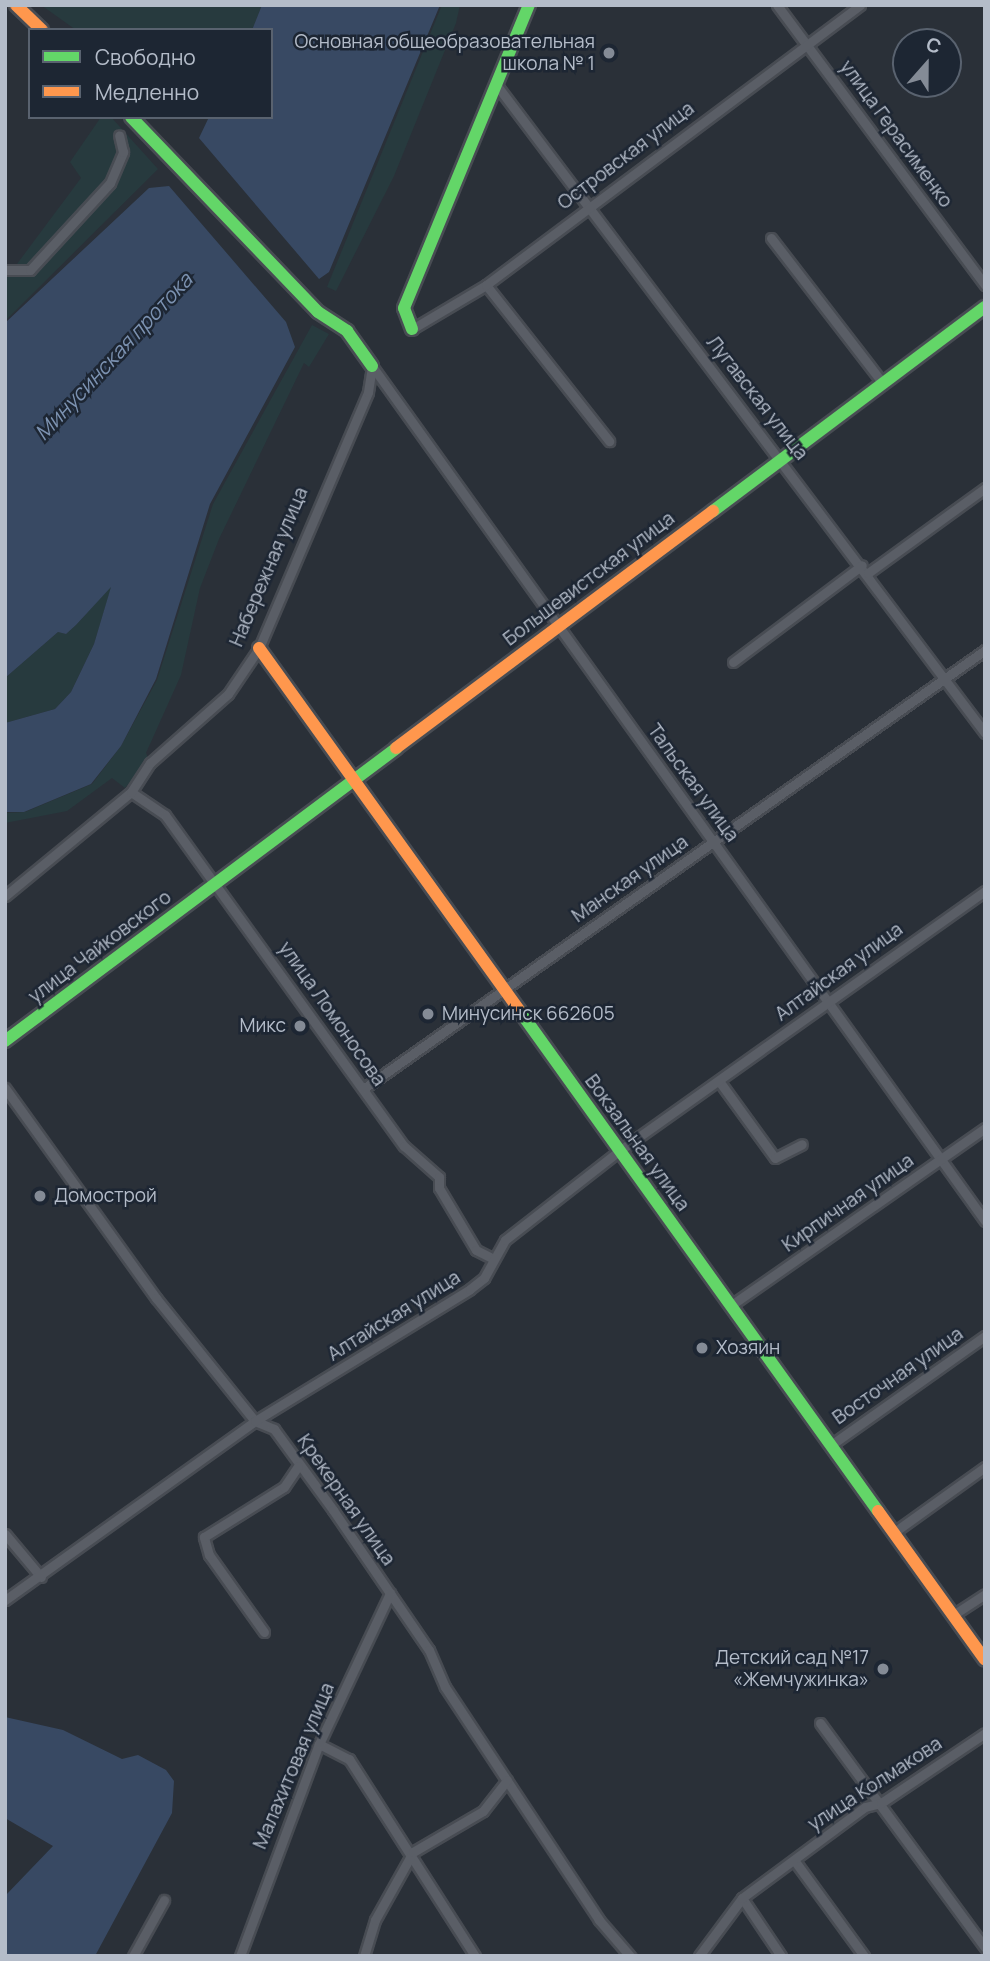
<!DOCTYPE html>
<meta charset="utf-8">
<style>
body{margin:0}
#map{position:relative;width:990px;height:1961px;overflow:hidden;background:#2a3038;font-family:Manrope,sans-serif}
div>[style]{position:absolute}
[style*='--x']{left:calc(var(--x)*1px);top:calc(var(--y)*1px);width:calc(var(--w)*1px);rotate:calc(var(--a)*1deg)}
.green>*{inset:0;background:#273a3e}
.water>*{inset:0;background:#384963}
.roads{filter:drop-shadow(2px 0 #484c53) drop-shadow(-2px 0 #484c53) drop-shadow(0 2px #484c53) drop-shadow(0 -2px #484c53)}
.street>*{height:9px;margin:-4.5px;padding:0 4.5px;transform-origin:4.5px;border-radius:4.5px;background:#5a5e66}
.fast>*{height:12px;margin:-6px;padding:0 6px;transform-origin:6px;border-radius:6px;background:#63d668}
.slow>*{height:12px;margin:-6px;padding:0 6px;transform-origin:6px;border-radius:6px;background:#ff974d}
.dots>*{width:19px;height:19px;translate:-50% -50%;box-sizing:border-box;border:4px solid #1d2633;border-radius:50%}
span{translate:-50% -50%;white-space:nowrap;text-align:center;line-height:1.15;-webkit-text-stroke:5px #1d2633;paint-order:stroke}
.poi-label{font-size:19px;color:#b4bcc9}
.right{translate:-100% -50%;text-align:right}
.left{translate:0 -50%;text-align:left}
.street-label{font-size:19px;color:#b4bcc9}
.water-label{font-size:21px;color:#7c92b1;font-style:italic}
.frame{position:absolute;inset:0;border:7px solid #b4bcc9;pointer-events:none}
.legend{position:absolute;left:28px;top:28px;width:245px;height:91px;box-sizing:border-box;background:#1d2633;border:2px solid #59626f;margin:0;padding:9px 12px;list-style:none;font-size:21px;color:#b4bcc9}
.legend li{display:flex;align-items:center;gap:14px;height:35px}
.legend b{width:35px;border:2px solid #59626f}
.north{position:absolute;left:892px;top:28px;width:70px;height:70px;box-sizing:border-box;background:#1d2633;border:2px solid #59626f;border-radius:50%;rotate:21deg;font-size:19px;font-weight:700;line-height:28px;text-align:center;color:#b4bcc9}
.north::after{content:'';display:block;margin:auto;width:24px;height:32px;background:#848b96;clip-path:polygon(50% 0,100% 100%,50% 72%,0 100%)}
</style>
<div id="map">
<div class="green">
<i style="clip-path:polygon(41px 5px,262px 5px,252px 30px,76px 30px)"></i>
<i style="clip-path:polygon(442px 5px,460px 5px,456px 23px,394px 176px,336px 291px,327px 287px)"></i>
<i style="clip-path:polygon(101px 117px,111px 117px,158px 169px,5px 321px,5px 280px,81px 178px,70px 162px)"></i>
<i style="clip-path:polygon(312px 325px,329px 334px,309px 367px,304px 363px,219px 539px,200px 588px,181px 675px,146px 753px,149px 760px,125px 788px,112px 778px,67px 811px,5px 823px,5px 813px,25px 812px,92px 784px,121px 746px,157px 680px,213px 504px)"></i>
<i style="clip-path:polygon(112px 585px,94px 644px,71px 692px,55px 709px,5px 723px,5px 678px,58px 632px,66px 634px,76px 625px)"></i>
</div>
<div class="water">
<i style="clip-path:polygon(262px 5px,440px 5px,329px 272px,319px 279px,199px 138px,209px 117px,271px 117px,271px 30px,252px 30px)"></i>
<i style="clip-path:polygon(169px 186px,286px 322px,295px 347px,210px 504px,156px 679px,121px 746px,91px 784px,24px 812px,5px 812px,5px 723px,55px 709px,71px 692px,94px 644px,111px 587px,76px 625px,66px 634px,58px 632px,5px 678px,5px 323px,149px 188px)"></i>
<i style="clip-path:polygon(5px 1717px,63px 1730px,122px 1759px,138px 1755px,166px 1770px,174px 1781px,172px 1813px,95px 1956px,5px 1956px,5px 1896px,53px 1846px,5px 1818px)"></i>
</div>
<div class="roads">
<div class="street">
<i style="--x:777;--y:5;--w:349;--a:53.4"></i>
<i style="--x:498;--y:87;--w:809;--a:52.99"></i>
<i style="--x:771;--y:238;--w:182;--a:52.4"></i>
<i style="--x:5;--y:270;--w:25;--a:0"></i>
<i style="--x:30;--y:270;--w:118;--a:-47.4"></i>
<i style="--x:110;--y:183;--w:34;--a:-67"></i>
<i style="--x:123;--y:152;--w:17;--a:-103"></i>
<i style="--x:486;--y:285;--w:199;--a:51.7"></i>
<i style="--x:412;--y:329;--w:86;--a:-30.7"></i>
<i style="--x:486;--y:285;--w:467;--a:-36.8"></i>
<i style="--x:372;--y:366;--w:1052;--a:54.36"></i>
<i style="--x:868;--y:573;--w:145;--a:-36"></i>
<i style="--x:733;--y:662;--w:161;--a:-36.9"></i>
<i style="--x:131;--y:792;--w:41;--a:34.1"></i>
<i style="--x:165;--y:815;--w:408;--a:54.2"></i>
<i style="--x:404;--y:1146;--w:47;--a:41.5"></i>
<i style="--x:439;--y:1177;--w:11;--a:90"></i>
<i style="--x:439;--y:1188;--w:72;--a:59.2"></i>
<i style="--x:476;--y:1250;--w:20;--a:27"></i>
<i style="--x:5;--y:896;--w:163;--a:-39.5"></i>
<i style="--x:131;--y:792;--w:35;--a:-57"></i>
<i style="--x:150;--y:763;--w:104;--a:-41.5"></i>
<i style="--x:228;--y:694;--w:55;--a:-56"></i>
<i style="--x:259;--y:648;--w:278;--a:-66.9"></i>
<i style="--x:368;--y:392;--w:26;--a:-81"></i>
<i style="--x:719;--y:1081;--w:95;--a:54"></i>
<i style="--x:775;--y:1158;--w:30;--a:-27"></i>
<i style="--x:5;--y:1088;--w:259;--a:54.3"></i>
<i style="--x:156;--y:1298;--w:158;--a:51.2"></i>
<i style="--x:255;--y:1421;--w:21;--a:23"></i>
<i style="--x:274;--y:1429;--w:100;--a:53.9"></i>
<i style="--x:333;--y:1510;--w:170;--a:55.6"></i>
<i style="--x:429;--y:1650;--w:40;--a:66.6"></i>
<i style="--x:445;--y:1687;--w:279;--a:56.5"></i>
<i style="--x:599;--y:1920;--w:48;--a:49.3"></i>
<i style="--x:363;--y:1089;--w:761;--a:-35.21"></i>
<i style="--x:730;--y:1306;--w:311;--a:-34.9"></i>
<i style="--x:831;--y:1445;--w:189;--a:-35.3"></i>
<i style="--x:893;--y:1533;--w:113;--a:-35.7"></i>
<i style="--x:5;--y:1534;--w:56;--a:50.1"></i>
<i style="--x:5;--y:1600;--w:307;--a:-35.6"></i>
<i style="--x:255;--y:1421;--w:252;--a:-31.5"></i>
<i style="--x:470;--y:1289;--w:18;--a:-38"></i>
<i style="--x:484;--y:1278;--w:43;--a:-61.1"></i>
<i style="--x:505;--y:1240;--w:145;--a:-38"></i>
<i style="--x:619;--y:1151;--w:449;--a:-35.4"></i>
<i style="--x:953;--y:1615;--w:38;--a:-33"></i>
<i style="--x:264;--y:1632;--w:95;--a:-125.5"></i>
<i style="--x:209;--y:1555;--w:19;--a:-106"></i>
<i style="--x:204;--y:1537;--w:94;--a:-32"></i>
<i style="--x:284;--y:1487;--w:25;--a:-56"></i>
<i style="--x:820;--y:1723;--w:279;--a:53.7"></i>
<i style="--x:319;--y:1744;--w:34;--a:27"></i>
<i style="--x:349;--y:1759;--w:234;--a:57.4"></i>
<i style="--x:794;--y:1860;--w:119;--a:53.9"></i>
<i style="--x:742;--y:1898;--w:70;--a:56.1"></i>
<i style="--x:133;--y:1956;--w:64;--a:-61"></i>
<i style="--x:240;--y:1956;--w:226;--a:-69.6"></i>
<i style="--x:319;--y:1744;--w:167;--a:-64.8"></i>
<i style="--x:364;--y:1956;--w:38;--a:-73"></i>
<i style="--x:375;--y:1920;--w:78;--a:-60.8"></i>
<i style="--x:413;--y:1852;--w:81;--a:-30.4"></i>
<i style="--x:483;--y:1811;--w:39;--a:-52"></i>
<i style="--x:699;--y:1956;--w:72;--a:-53.4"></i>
<i style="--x:742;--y:1898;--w:153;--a:-36.5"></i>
<i style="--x:865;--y:1807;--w:16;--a:-14"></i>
<i style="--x:881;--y:1803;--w:125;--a:-33.9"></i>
</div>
<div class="fast">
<i style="--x:131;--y:117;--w:270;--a:46.2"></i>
<i style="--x:318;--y:312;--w:35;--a:33"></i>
<i style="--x:347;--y:331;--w:43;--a:54.5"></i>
<i style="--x:412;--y:329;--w:22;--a:-111"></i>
<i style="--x:404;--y:308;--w:328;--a:-67.6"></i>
<i style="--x:713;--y:511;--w:340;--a:-36.9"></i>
<i style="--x:519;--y:1010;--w:616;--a:54.38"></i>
<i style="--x:5;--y:1041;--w:489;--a:-36.8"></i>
</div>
<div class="slow">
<i style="--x:16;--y:5;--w:36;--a:44"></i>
<i style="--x:259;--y:648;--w:446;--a:54.3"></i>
<i style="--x:396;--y:748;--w:396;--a:-36.8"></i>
<i style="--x:878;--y:1511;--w:183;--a:54.3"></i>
</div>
</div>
<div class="dots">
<i style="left:609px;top:53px;background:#848b96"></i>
<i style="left:428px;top:1014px;background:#848b96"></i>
<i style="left:300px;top:1026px;background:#848b96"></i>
<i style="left:40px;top:1196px;background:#848b96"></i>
<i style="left:702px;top:1348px;background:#848b96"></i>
<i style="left:883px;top:1669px;background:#848b96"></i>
</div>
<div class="poi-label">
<span class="right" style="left:595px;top:53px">Основная общеобразовательная<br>школа № 1</span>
<span class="left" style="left:442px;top:1014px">Минусинск 662605</span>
<span class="right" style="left:286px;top:1026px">Микс</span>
<span class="left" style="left:54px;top:1196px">Домострой</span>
<span class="left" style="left:716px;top:1348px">Хозяин</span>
<span class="right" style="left:869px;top:1669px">Детский сад №17<br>«Жемчужинка»</span>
</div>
<div class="street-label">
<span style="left:896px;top:134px;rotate:54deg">улица Герасименко</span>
<span style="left:626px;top:156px;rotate:-37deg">Островская улица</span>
<span style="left:757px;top:398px;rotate:52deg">Лугавская улица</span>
<span style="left:269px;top:567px;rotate:-67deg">Набережная улица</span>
<span style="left:589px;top:579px;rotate:-37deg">Большевистская улица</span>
<span style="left:693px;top:783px;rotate:54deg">Тальская улица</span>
<span style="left:630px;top:879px;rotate:-35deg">Манская улица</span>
<span style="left:100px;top:947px;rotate:-37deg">улица Чайковского</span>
<span style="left:839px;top:972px;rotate:-36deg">Алтайская улица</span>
<span style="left:332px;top:1014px;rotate:55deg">улица Ломоносова</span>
<span style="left:637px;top:1143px;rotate:54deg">Вокзальная улица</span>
<span style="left:848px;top:1203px;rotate:-35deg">Кирпичная улица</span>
<span style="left:394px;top:1316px;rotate:-32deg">Алтайская улица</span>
<span style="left:898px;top:1376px;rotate:-35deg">Восточная улица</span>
<span style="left:346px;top:1500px;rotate:55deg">Крекерная улица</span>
<span style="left:294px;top:1766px;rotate:-67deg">Малахитовая улица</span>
<span style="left:875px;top:1784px;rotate:-33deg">улица Колмакова</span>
</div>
<div class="water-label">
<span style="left:113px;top:356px;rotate:-47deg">Минусинская протока</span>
</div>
<div class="frame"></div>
<ul class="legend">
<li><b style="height:9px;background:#63d668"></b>Свободно</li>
<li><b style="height:9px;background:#ff974d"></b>Медленно</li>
</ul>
<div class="north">С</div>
</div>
